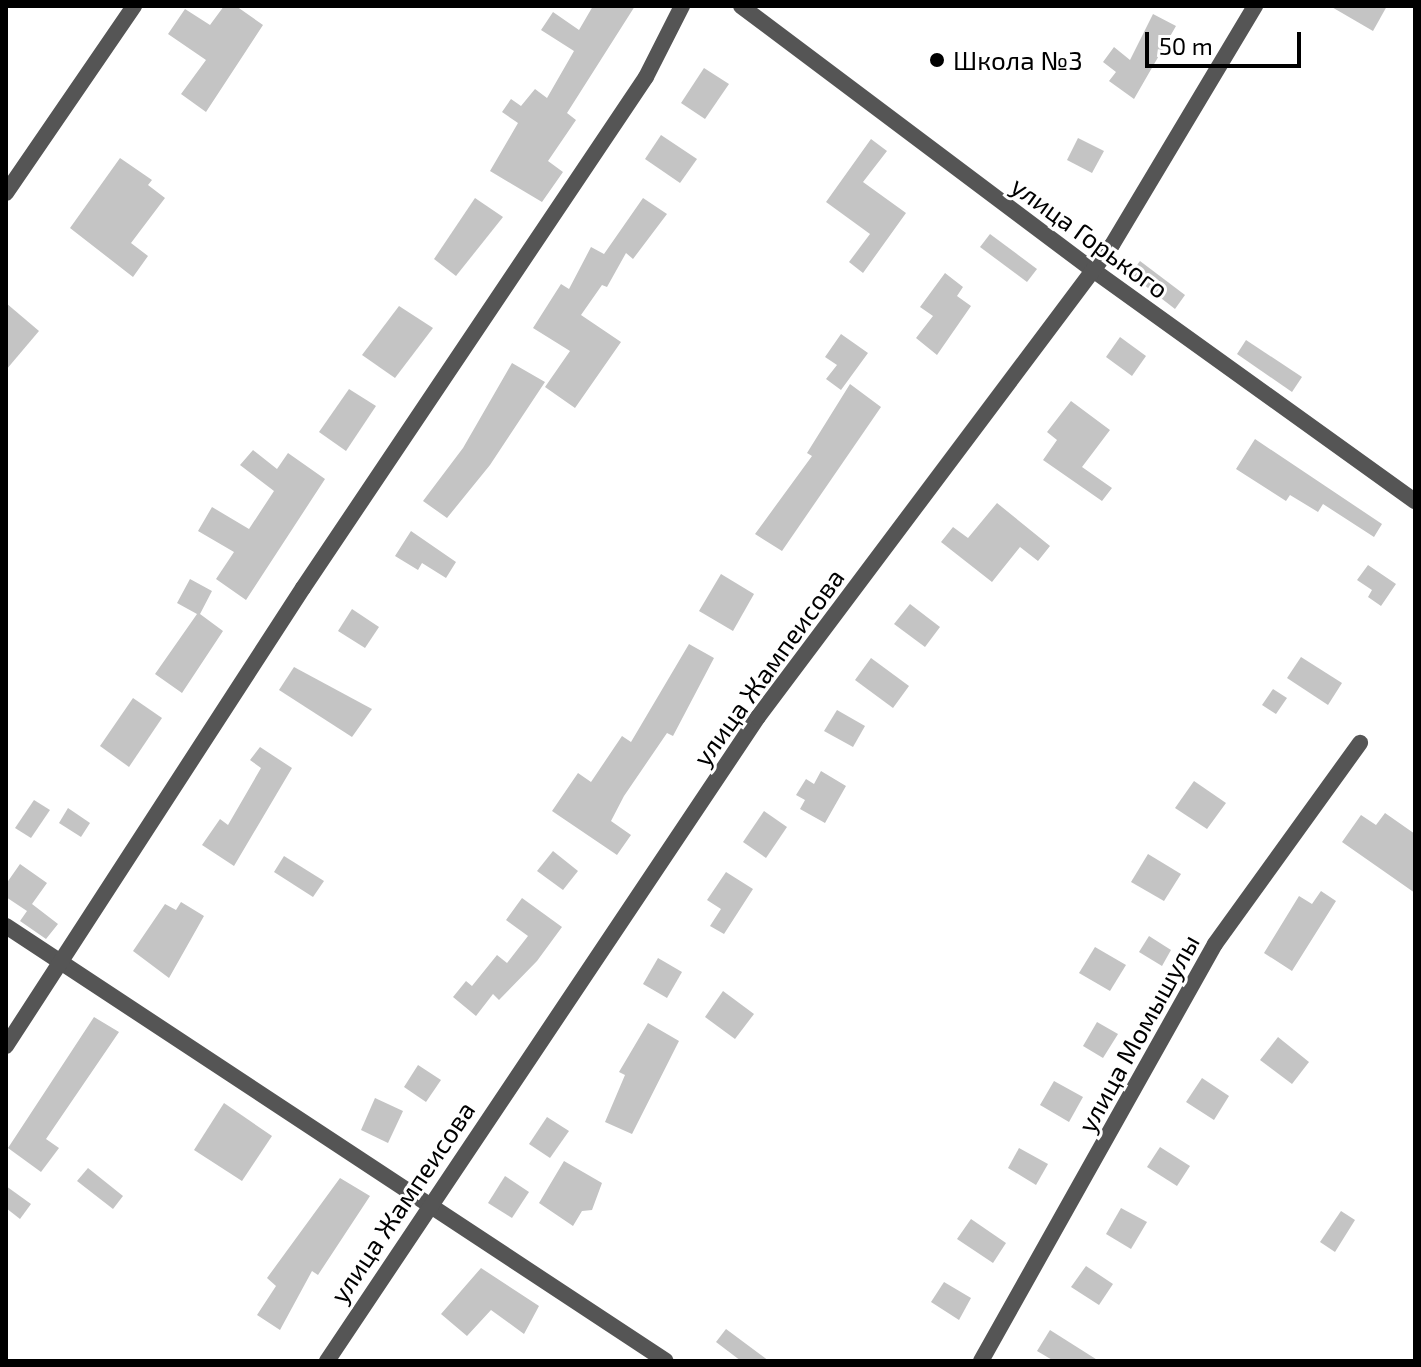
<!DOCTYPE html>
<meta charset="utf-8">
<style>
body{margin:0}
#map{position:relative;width:1421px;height:1367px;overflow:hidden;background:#fff;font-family:"Exo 2",sans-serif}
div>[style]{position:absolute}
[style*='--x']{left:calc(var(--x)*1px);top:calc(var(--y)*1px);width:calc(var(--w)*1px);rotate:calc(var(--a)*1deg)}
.building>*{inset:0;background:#c4c4c4}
.minor>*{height:16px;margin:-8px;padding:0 8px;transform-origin:8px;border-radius:8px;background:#555}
.dots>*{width:22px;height:22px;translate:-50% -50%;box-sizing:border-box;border:4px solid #fff;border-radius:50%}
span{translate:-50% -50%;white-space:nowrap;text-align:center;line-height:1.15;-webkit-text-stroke:6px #fff;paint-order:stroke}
.poi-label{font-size:26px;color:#000}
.left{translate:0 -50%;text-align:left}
.street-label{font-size:26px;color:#000}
.frame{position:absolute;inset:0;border:8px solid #000;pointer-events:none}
.scale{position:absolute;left:1145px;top:32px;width:156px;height:36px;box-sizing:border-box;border:4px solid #000;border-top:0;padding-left:10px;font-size:24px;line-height:28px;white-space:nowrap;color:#000;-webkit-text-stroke:6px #fff;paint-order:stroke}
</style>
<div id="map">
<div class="building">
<i style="clip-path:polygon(224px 6px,236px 6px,263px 25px,206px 112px,181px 94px,206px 60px,168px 34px,185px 9px,210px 25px)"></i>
<i style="clip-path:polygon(593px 6px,635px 6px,567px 113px,576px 120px,548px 161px,563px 172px,542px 202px,490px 171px,518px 123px,502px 112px,511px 99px,521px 106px,535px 89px,547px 98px,574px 51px,541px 30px,553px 12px,579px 30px)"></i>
<i style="clip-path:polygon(1330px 6px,1387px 6px,1373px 31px)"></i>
<i style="clip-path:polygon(1153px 14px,1176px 26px,1134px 99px,1109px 81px,1116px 72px,1103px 62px,1114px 47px,1130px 60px)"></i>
<i style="clip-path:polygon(704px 68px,729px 84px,705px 119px,681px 103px)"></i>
<i style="clip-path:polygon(661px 135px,697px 159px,680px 183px,645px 159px)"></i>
<i style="clip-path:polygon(1078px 138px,1104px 151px,1092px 173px,1067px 160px)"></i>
<i style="clip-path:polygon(871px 139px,887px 151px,863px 182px,906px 213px,863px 273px,849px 262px,870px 234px,826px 202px)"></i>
<i style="clip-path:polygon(120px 158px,152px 180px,148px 185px,165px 198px,131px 243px,148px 256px,133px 277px,70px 228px)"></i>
<i style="clip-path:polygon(475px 198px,503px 217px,456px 276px,434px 259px)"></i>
<i style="clip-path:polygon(643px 198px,667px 214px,633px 259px,626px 253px,607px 287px,602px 285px,581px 315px,621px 342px,575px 408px,545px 387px,570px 351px,533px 328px,561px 284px,569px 289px,591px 247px,604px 254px)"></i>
<i style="clip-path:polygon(990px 234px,1037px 269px,1027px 282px,980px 247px)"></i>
<i style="clip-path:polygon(1140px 261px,1185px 295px,1175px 309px,1130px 274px)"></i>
<i style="clip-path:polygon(945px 273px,963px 287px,957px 296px,971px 306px,937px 355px,916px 338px,933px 316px,920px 307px)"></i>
<i style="clip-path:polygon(6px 303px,39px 331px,6px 370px)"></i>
<i style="clip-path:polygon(399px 306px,433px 328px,395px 378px,362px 355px)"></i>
<i style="clip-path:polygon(841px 334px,868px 353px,841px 390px,826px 379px,837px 365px,825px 357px)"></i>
<i style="clip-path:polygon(1120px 337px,1146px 356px,1132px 376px,1106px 357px)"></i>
<i style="clip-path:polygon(1246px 340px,1302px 377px,1292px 392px,1237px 354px)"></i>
<i style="clip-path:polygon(512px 363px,545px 382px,490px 465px,447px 518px,423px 501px,463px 448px)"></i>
<i style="clip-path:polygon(850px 384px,881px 407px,782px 551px,755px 534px,812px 456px,807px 453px)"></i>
<i style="clip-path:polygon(349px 389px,376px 406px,346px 451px,319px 432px)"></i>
<i style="clip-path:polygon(1071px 401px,1110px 430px,1082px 467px,1112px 488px,1102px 501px,1043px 460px,1057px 440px,1047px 432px)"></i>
<i style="clip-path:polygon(1255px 439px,1382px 524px,1374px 537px,1323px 504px,1318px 512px,1290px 495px,1286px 501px,1236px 469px)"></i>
<i style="clip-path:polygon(253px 450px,277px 469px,288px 453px,325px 479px,246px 600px,216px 579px,234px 552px,198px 531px,212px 507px,249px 529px,274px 491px,240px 465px)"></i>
<i style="clip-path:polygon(997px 503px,1050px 546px,1038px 561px,1020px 547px,992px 582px,941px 542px,953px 527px,968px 538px)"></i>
<i style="clip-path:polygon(411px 531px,456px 562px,446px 578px,422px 563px,418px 570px,395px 556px)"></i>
<i style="clip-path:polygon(1368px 565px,1396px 584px,1381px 606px,1368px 597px,1372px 590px,1357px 580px)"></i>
<i style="clip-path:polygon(721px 574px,754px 594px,733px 631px,699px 611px)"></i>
<i style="clip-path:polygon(190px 579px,212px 591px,200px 614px,223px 631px,182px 693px,155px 674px,197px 614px,177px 603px)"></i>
<i style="clip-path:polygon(910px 604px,940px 627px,925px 647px,894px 624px)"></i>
<i style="clip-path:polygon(352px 609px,379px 627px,365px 648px,338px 631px)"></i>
<i style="clip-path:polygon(689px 644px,714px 658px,673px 736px,667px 733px,624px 796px,611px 821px,631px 835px,617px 855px,552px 811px,578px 773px,591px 782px,622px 736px,631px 742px)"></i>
<i style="clip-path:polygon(1301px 657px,1342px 683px,1328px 705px,1287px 678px)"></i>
<i style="clip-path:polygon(871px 658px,909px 686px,893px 708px,855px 680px)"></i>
<i style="clip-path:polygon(294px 667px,372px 709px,352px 737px,279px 690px)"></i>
<i style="clip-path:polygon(1273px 689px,1287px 698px,1276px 714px,1262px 705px)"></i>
<i style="clip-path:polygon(133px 698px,162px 718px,129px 767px,100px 746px)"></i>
<i style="clip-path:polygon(837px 710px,865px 726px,853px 747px,824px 731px)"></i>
<i style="clip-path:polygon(260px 747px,292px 768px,234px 866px,202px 845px,220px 819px,228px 825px,261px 768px,250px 760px)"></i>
<i style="clip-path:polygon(821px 771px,846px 786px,825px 823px,800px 809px,805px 800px,796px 795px,806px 779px,814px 784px)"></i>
<i style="clip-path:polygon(1194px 781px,1226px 803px,1207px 829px,1175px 808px)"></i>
<i style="clip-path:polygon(34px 800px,50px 810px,31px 838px,15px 828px)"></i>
<i style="clip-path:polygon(68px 808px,90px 823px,81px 837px,59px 823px)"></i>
<i style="clip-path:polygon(764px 811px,787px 827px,766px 858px,743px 842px)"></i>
<i style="clip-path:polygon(1385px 813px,1415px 834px,1415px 893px,1342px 842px,1361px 815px,1376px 825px)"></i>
<i style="clip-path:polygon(553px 851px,578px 871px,563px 890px,537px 871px)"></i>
<i style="clip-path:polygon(1148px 854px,1181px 874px,1164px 901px,1131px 882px)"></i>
<i style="clip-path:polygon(284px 856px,324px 881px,313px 897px,274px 872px)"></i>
<i style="clip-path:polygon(20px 864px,47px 883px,32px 904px,58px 924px,46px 939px,20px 921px,27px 911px,6px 897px,6px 884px)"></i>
<i style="clip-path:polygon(726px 872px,753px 889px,724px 934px,710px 926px,721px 909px,707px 900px)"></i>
<i style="clip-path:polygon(1321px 891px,1336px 901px,1292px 971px,1264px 953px,1299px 896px,1312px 904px)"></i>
<i style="clip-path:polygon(522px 898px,562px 927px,537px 961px,499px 1000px,493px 994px,476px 1016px,453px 997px,466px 981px,472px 986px,497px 955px,507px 963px,528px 936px,506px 920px)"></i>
<i style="clip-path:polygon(181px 902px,204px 916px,169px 978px,133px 951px,165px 904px,176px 910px)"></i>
<i style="clip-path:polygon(1149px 936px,1171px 950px,1162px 966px,1139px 952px)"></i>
<i style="clip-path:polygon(1095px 947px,1126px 965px,1110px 991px,1079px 973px)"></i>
<i style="clip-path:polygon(658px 958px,682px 972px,667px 998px,643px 984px)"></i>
<i style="clip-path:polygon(723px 991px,754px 1014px,735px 1039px,705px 1017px)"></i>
<i style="clip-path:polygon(94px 1017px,119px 1032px,46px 1139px,59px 1148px,41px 1172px,8px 1148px)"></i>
<i style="clip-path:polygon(1097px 1022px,1118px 1034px,1103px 1058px,1083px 1046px)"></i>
<i style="clip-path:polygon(648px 1023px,679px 1041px,632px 1134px,605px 1122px,625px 1075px,619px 1072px)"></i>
<i style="clip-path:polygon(1278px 1037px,1309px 1062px,1292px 1084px,1260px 1060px)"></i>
<i style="clip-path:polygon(418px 1065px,441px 1080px,426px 1102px,404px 1087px)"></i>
<i style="clip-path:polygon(1202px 1078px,1229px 1096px,1214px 1120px,1186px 1102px)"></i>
<i style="clip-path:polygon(1054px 1081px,1083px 1097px,1069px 1122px,1040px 1105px)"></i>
<i style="clip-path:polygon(375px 1098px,403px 1111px,388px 1143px,361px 1130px)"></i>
<i style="clip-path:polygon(224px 1103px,272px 1136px,242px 1181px,194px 1150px)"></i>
<i style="clip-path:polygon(547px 1117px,569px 1131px,550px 1158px,529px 1144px)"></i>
<i style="clip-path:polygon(1160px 1147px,1190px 1166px,1177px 1186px,1147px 1167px)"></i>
<i style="clip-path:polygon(1019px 1148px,1048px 1164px,1036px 1185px,1008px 1168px)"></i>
<i style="clip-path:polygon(564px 1161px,602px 1183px,592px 1210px,582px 1211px,573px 1226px,539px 1203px)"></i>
<i style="clip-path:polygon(88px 1168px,123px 1196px,113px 1209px,77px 1181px)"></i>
<i style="clip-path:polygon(505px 1176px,529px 1192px,512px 1218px,488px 1203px)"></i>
<i style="clip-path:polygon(340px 1178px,370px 1196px,318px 1275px,312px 1271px,280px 1330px,257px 1315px,276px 1286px,267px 1278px)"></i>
<i style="clip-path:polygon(6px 1186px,31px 1204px,20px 1219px,6px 1208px)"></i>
<i style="clip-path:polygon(1121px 1208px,1147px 1222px,1131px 1249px,1106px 1234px)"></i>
<i style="clip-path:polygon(1341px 1211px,1355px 1220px,1335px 1252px,1320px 1242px)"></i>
<i style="clip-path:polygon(971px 1219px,1006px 1243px,993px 1263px,957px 1239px)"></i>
<i style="clip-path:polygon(1086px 1266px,1113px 1284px,1099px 1305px,1071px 1287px)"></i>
<i style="clip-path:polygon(481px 1268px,539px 1306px,524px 1334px,491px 1310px,467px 1336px,441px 1314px)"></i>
<i style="clip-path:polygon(944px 1282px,971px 1298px,959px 1320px,931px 1302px)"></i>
<i style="clip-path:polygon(726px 1329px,769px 1361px,741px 1361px,716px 1342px)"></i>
<i style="clip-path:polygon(1050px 1330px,1099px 1361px,1054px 1361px,1037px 1351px)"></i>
</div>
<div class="minor">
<i style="--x:741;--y:6;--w:440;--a:36.9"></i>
<i style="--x:1093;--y:270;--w:396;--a:35.7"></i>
<i style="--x:6;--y:193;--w:227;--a:-55.6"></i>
<i style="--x:6;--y:926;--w:790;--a:33.39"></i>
<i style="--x:6;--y:1046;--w:546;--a:-57.04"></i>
<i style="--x:303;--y:588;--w:615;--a:-56.13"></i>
<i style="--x:646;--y:77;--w:80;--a:-63.1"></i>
<i style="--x:327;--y:1361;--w:775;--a:-56.21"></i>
<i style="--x:758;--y:717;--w:590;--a:-53.13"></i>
<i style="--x:1112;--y:245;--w:279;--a:-59.1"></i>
<i style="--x:981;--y:1361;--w:478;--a:-60.7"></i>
<i style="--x:1215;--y:944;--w:248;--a:-54.2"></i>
</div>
<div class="dots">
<i style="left:937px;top:60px;background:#000"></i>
</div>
<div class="poi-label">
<span class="left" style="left:953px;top:60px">Школа №3</span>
</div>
<div class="street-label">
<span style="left:1090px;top:237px;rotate:36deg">улица Горького</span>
<span style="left:768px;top:667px;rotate:-54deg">улица Жампеисова</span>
<span style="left:1138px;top:1033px;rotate:-61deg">улица Момышулы</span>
<span style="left:402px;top:1202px;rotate:-56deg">улица Жампеисова</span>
</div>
<div class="frame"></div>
<div class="scale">50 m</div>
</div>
